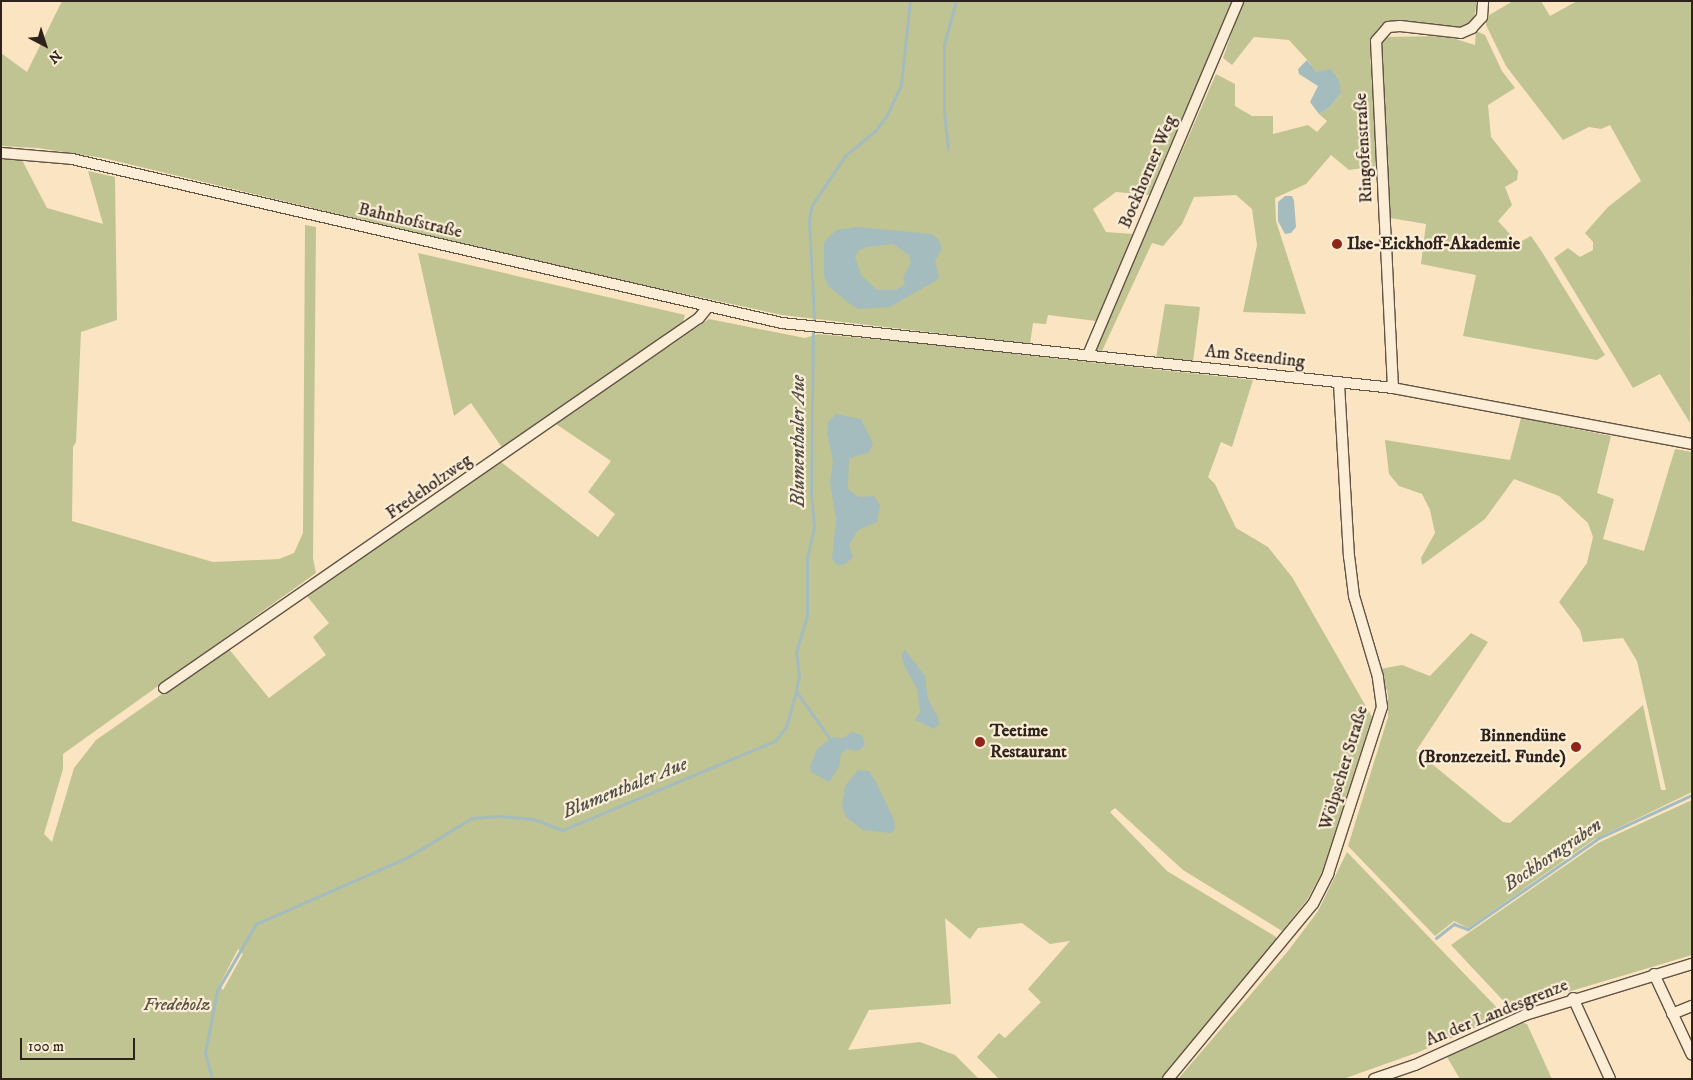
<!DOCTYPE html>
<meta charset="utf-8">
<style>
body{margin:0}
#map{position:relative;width:1693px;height:1080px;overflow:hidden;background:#fbe4c1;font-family:"IM FELL DW Pica",serif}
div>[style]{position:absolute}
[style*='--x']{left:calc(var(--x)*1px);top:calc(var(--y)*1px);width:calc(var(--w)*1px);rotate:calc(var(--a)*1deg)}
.green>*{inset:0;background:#c0c492}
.water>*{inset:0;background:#a4bcbd}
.stream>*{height:2.5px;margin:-1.25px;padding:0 1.25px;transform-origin:1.25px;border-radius:1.25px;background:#a4bcbd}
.roads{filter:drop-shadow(1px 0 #615345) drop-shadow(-1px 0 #615345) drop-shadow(0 1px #615345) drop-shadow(0 -1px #615345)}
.minor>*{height:10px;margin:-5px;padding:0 5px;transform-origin:5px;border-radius:5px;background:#fcedd7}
.dots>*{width:14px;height:14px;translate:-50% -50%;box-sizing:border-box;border:2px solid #fcedd7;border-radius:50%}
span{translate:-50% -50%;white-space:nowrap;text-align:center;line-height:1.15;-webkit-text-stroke:4.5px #fcedd7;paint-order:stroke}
.street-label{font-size:18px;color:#2e231c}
.poi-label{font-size:18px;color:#2e231c;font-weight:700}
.left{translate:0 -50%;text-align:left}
.right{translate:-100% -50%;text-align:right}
.park-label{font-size:18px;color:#5a533f;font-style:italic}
.water-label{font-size:19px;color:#51514c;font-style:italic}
.frame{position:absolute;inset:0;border:2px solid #2e231c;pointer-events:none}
.north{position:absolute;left:20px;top:20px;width:50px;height:50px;-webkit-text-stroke:4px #fcedd7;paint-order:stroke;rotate:140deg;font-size:14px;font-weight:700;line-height:20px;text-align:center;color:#2e231c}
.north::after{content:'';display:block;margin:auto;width:18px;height:22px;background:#2e231c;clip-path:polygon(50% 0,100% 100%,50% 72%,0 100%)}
.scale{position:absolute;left:20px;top:1038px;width:115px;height:22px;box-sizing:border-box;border:2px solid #2e231c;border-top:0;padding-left:6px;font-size:15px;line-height:18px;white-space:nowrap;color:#2e231c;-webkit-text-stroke:4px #fcedd7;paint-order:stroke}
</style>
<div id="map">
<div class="green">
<i style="clip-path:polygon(62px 1px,1232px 1px,1149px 195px,1116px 192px,1093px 209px,1106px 232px,1133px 234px,1096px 321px,1048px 315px,1046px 324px,1033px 323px,1030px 344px,782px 315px,551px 265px,103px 158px,38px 148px,1px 146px,1px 53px,27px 72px)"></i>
<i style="clip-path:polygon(1243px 1px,1477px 1px,1474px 19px,1466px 26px,1456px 29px,1406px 21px,1389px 23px,1378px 29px,1372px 37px,1370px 52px,1377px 166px,1349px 170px,1331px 155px,1306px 184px,1275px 198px,1276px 221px,1306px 314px,1243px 312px,1257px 245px,1252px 209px,1236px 195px,1194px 197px,1182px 224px,1163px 246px,1152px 243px,1102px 351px,1098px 351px,1096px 347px,1216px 74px,1235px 84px,1235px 106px,1252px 116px,1273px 116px,1273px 134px,1308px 125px,1317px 132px,1327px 121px,1319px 114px,1330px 107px,1341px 93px,1312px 69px,1310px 63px,1289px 40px,1254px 37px,1232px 65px,1223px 58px)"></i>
<i style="clip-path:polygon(1513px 1px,1541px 1px,1550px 16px,1577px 1px,1692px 1px,1690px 423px,1660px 374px,1633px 388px,1554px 258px,1568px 248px,1580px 257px,1593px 250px,1593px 242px,1585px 233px,1608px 207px,1641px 181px,1610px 125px,1601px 129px,1589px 127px,1563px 140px,1506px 66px,1486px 25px,1486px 17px)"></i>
<i style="clip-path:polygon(1476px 31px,1485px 35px,1502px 71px,1515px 88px,1488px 105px,1491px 137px,1518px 171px,1517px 180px,1505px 187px,1512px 205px,1498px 221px,1518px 243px,1531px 236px,1542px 252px,1605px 355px,1597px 360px,1463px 336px,1476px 275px,1421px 264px,1426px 224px,1390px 218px,1382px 37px,1446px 36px,1475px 45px)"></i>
<i style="clip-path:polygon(evenodd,1px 159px,22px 160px,47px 208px,103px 224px,88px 171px,115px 177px,117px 320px,81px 332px,76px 442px,73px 447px,72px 521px,213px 562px,279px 559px,294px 553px,303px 533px,305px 225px,316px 227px,313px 558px,316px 573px,63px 754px,63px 769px,44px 834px,52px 842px,74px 768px,96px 740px,228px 648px,269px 698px,326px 655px,313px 637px,329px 623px,306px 595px,501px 462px,598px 537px,615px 514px,588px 492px,611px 461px,556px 424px,709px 319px,805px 338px,818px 334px,908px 342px,1253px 380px,1232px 447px,1221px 442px,1208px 477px,1215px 484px,1236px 528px,1268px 547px,1292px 577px,1372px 717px,1326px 865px,1307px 900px,1282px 931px,1183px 870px,1115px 808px,1110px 812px,1167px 871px,1276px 937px,1278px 943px,1163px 1079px,999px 1079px,977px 1057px,999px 1033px,1005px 1038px,1041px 1002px,1028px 989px,1070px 941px,1050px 944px,1022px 923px,978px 928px,970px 939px,945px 918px,951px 1004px,869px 1010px,848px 1050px,920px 1042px,955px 1055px,979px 1079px,1px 1079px,1px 159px,238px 949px,243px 954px,223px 990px,219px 986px,238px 949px)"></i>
<i style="clip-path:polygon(418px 253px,685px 315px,682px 325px,503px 449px,471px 403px,454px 416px)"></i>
<i style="clip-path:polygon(1165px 304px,1200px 307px,1193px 362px,1156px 358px)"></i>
<i style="clip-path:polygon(1521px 418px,1611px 436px,1597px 493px,1614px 499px,1603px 539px,1644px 551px,1675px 449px,1692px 452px,1692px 792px,1593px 840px,1468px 928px,1454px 921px,1435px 936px,1348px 846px,1388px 717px,1388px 694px,1380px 669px,1402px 665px,1430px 676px,1471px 633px,1488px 642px,1416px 751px,1503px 822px,1510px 823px,1643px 705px,1661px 790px,1666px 790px,1637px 661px,1623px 638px,1583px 642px,1580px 630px,1559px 602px,1587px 563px,1593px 537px,1588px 523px,1559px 496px,1514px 479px,1485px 519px,1422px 565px,1421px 558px,1435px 533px,1430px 510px,1422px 494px,1399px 486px,1389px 474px,1385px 440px,1510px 460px)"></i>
<i style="clip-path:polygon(1692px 800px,1692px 955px,1511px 1009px,1451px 945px,1598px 843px)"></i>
<i style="clip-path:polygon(1347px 852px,1504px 1015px,1419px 1052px,1343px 1079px,1178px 1079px,1288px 951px,1318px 911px)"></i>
<i style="clip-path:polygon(1520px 1022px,1527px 1024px,1552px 1079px,1460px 1079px,1447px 1057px)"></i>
</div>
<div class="water">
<i style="clip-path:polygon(1307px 60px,1316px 72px,1331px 69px,1339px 81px,1341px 93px,1330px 107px,1319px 114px,1310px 102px,1318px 86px,1299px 74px,1298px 69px)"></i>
<i style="clip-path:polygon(1285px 196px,1292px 196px,1294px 201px,1296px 227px,1291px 233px,1285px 234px,1278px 221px,1278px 202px)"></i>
<i style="clip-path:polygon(evenodd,857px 227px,932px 234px,939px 240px,942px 248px,935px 261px,939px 276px,937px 280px,890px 307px,859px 309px,850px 304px,828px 286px,824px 275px,824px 242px,836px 230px,857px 227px,893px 244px,909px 255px,911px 262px,903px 277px,905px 284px,896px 290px,877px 290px,861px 275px,855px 256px,859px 250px,867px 247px,893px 244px)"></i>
<i style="clip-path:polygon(836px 414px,861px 419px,873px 443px,869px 453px,849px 458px,848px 489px,859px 497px,874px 496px,880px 505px,877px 522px,858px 530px,849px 545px,853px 558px,843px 565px,837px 565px,832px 559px,836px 519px,830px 482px,833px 461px,827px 434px,828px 422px)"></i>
<i style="clip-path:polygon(905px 650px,925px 676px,928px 699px,938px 717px,939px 724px,934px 729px,915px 720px,920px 712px,917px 689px,904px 665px,901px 654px)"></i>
<i style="clip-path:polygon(852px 732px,862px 735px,865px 745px,858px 751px,847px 749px,841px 754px,839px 767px,829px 782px,811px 772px,810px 767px,817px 749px,833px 737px,843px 738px)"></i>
<i style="clip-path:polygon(858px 770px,869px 771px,877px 784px,894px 820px,895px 829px,891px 833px,863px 830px,846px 817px,842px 807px,845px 786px)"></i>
</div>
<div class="stream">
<i style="--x:948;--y:150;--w:37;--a:-96"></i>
<i style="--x:944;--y:113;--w:69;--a:-90"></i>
<i style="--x:944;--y:44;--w:45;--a:-74.4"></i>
<i style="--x:814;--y:319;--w:99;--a:-92.9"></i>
<i style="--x:809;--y:220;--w:15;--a:-79"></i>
<i style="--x:812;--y:205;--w:59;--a:-56"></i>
<i style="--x:845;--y:156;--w:39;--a:-40"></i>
<i style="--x:875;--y:131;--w:20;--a:-53"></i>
<i style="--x:887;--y:115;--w:33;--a:-65"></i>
<i style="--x:901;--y:85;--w:84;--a:-83.9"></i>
<i style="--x:797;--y:692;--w:59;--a:54.7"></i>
<i style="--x:1436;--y:938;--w:23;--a:-38"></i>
<i style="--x:1454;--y:924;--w:15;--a:20"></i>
<i style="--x:1468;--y:929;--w:160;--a:-34.8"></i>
<i style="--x:1599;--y:838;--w:102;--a:-24.8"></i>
<i style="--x:212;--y:1079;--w:27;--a:-105"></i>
<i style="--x:205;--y:1053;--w:63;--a:-79"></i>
<i style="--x:217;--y:991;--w:78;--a:-59.8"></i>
<i style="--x:256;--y:924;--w:166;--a:-23.8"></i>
<i style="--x:408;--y:857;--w:75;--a:-31.4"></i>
<i style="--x:472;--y:818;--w:27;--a:-4"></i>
<i style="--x:499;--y:816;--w:35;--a:5"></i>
<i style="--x:534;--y:819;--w:31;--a:21"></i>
<i style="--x:563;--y:830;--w:230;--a:-22.8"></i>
<i style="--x:775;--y:741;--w:18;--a:-52"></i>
<i style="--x:786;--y:727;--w:37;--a:-74"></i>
<i style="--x:796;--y:691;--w:15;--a:-79"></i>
<i style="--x:799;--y:676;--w:24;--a:-97"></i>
<i style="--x:796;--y:652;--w:38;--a:-73"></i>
<i style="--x:807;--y:616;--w:58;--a:-90"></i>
<i style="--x:807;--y:558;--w:32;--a:-77"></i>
<i style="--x:814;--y:527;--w:38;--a:-95"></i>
<i style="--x:811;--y:489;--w:157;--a:-89.3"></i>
</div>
<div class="roads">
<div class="minor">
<i style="--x:1;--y:153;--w:71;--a:4.8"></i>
<i style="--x:72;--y:159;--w:729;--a:13.01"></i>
<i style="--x:782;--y:323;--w:614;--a:6.07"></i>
<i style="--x:1393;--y:388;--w:304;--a:10.6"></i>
<i style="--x:1088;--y:355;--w:384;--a:-67"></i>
<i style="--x:1393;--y:388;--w:347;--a:-92.8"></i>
<i style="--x:1376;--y:41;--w:18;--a:-49"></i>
<i style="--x:1388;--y:27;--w:12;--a:-5"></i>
<i style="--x:1400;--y:26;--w:61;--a:6.5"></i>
<i style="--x:1461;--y:33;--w:12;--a:-24"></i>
<i style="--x:1472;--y:28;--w:15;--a:-48"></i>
<i style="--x:1482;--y:17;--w:16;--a:-86"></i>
<i style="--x:164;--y:688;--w:650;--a:-34.67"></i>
<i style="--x:699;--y:318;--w:14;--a:-51"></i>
<i style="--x:1654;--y:974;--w:89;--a:64.9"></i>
<i style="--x:1573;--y:998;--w:89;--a:65.4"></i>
<i style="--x:1672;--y:1014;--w:22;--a:-22"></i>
<i style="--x:1168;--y:1079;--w:227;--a:-50.4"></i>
<i style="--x:1313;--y:904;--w:34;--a:-63"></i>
<i style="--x:1328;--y:874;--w:176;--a:-72.1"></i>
<i style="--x:1382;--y:707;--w:30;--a:-98"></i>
<i style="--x:1378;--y:677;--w:84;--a:-106.5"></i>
<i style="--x:1354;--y:596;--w:39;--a:-97"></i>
<i style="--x:1349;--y:557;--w:174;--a:-93.3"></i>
<i style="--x:1374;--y:1079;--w:43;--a:-18.9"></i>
<i style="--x:1415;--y:1065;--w:121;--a:-24.4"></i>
<i style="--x:1525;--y:1015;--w:175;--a:-17"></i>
</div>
</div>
<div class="dots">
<i style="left:1337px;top:244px;background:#8f2418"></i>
<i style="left:980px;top:742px;background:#8f2418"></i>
<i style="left:1576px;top:747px;background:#8f2418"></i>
</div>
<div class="street-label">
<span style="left:1364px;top:148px;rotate:-93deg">Ringofenstraße</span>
<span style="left:1148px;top:172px;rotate:-67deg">Bockhorner Weg</span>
<span style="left:410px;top:221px;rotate:13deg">Bahnhofstraße</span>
<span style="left:1255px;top:357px;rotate:6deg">Am Steending</span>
<span style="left:429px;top:487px;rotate:-35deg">Fredeholzweg</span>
<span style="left:1344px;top:768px;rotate:-73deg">Wölpscher Straße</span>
<span style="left:1497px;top:1013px;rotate:-22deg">An der Landesgrenze</span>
</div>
<div class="poi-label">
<span class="left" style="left:1347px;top:244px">Ilse-Eickhoff-Akademie</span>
<span class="left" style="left:990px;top:742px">Teetime<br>Restaurant</span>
<span class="right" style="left:1566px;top:747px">Binnendüne<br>(Bronzezeitl. Funde)</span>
</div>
<div class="park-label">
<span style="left:177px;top:1005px">Fredeholz</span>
</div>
<div class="water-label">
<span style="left:799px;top:441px;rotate:-90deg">Blumenthaler Aue</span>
<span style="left:625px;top:788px;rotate:-22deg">Blumenthaler Aue</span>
<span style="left:1553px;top:855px;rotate:-34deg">Bockhorngraben</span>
</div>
<div class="frame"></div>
<div class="north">N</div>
<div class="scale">100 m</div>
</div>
